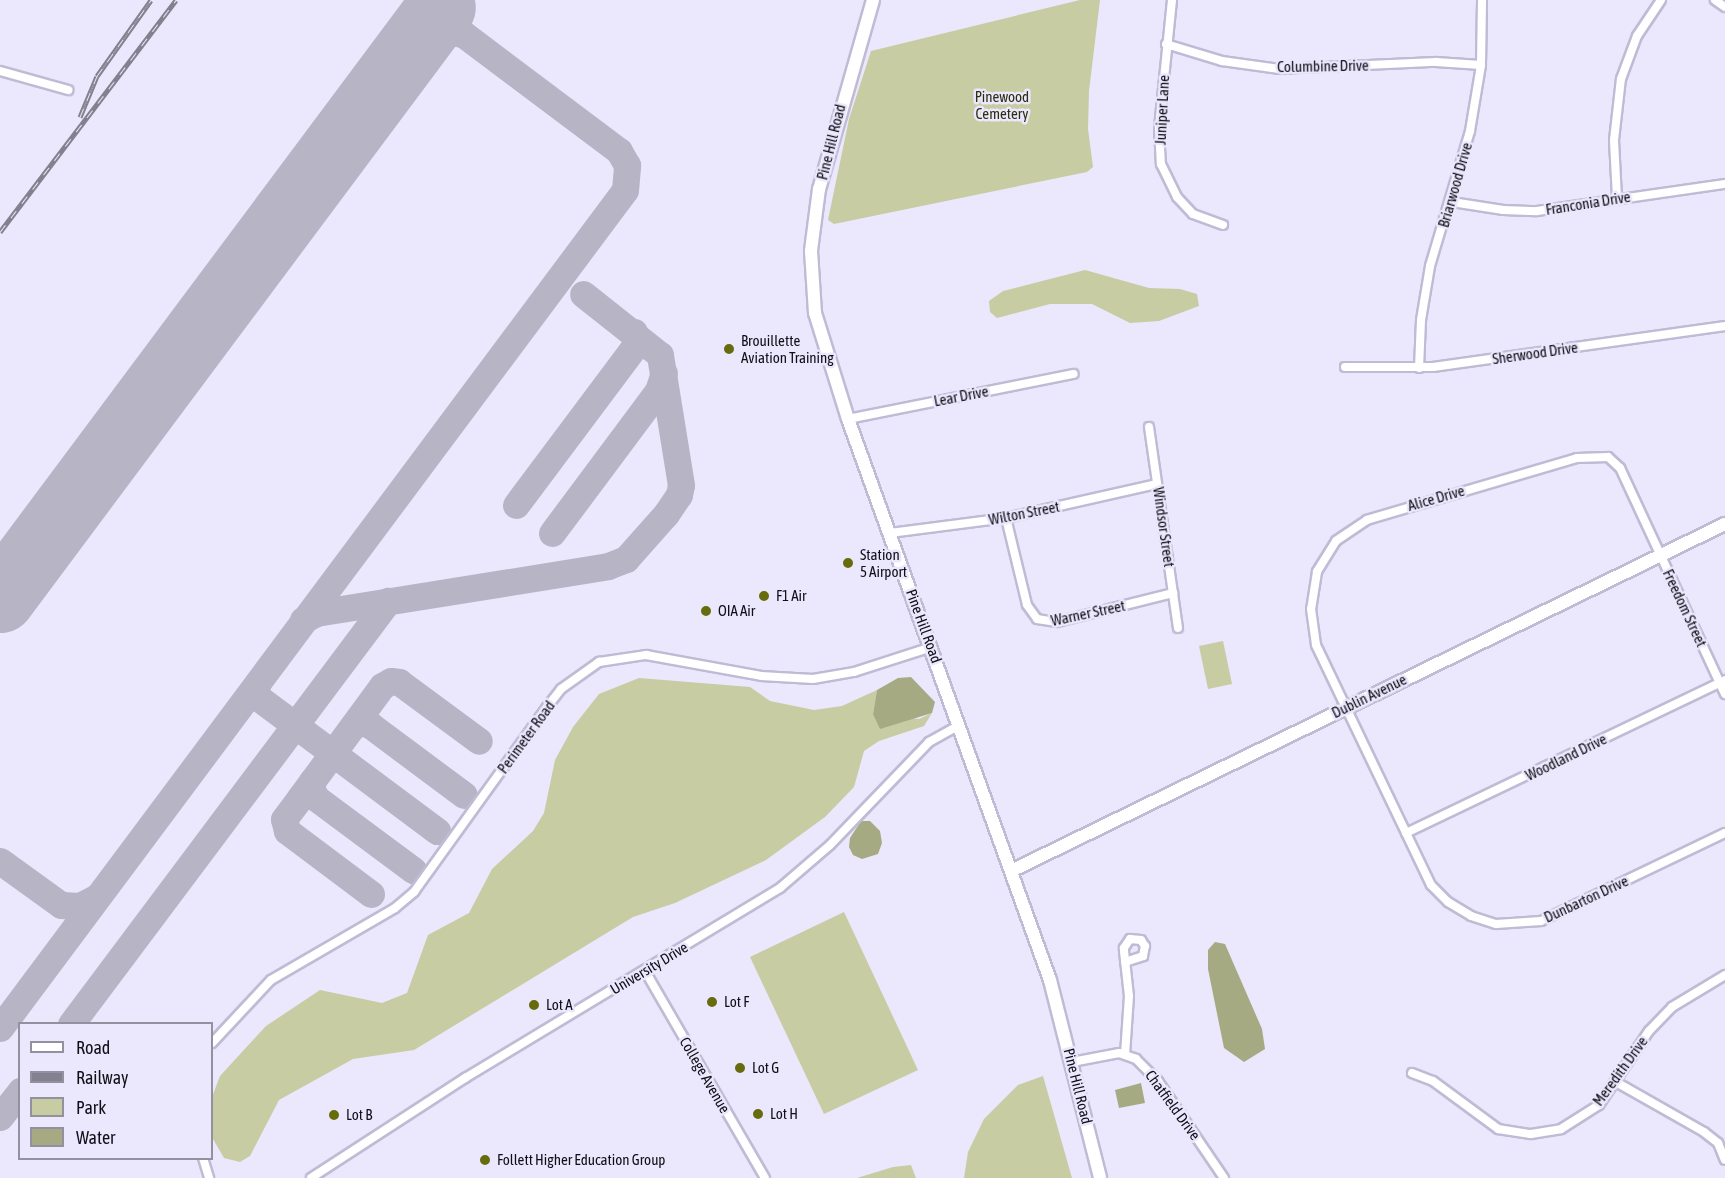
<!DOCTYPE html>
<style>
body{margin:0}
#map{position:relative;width:1725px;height:1178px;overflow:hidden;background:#ebe7fc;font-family:"Asap Condensed",sans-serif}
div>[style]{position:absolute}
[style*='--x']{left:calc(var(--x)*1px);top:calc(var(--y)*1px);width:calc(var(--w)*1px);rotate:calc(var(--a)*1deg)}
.green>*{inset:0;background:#c8cca3}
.water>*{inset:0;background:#a6aa82}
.taxiway>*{height:27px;margin:-13.5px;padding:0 13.5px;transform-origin:13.5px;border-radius:13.5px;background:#b7b4c6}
.runway>*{height:69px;margin:-34.5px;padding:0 34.5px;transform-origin:34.5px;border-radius:34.5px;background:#b7b4c6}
.roads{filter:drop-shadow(2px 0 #c0bbd5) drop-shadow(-2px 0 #c0bbd5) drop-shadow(0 2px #c0bbd5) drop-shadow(0 -2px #c0bbd5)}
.street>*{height:8px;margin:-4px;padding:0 4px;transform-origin:4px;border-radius:4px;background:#fff}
.secondary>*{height:12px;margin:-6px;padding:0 6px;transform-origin:6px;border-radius:6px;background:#fff}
.rail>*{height:5px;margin-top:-2.5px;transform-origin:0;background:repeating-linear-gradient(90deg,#ebe7fc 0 9px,#83808f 0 18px);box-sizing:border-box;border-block:2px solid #83808f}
.dots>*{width:16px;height:16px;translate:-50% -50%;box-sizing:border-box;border:3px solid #ebe7fc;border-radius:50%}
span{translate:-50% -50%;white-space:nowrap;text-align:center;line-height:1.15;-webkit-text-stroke:5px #ebe7fc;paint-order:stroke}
.street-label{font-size:15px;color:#100e17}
.park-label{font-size:15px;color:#2c2e0d}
.poi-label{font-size:15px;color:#100e17}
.left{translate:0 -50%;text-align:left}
.legend{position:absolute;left:18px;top:1022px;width:195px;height:138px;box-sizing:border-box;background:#ebe7fc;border:2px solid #9390a0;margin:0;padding:8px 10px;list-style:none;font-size:18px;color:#100e17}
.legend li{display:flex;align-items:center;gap:12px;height:30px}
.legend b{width:30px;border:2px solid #9390a0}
</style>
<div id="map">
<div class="green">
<i style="clip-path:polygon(1080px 0,1100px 0,1089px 91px,1088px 129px,1093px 167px,1087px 172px,834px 224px,828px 220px,849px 119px,871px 51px)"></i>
<i style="clip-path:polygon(1085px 270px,1149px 288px,1180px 289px,1197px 294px,1199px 306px,1159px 321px,1130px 323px,1092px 304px,1050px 304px,997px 318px,990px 312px,989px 301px,1003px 291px)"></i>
<i style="clip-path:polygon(1223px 641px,1232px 684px,1208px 689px,1199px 646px)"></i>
<i style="clip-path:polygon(639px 678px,750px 687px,770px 701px,814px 710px,842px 706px,877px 690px,873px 714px,919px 719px,932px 713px,924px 726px,879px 741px,864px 751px,854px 787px,825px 817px,766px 860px,675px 903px,633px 917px,414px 1050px,353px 1059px,279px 1100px,250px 1156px,240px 1162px,224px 1158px,213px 1139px,212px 1123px,212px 1097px,220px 1076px,266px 1026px,320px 990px,382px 1003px,407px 993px,428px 935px,469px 913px,492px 869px,533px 831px,544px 813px,555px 760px,573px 727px,599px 694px)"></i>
<i style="clip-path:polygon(844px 912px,918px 1070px,824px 1114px,750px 957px)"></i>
<i style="clip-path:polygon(1043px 1076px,1072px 1178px,964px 1178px,968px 1152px,984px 1119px,1018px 1085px)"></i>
<i style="clip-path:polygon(911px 1165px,916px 1178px,857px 1178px,893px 1167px)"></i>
</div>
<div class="water">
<i style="clip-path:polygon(911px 677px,935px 702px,932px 713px,880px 729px,873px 714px,877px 690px,898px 678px)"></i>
<i style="clip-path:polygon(861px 821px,870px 821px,880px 831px,882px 843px,878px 854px,862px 859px,853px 855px,849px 847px,850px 838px)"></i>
<i style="clip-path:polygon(1215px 942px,1225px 944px,1262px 1029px,1265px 1049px,1244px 1062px,1224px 1048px,1208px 969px,1208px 950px)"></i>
<i style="clip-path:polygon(1141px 1083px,1145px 1103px,1119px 1108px,1115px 1090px)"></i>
</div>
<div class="taxiway">
<i style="--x:516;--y:505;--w:199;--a:-53.2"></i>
<i style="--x:635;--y:346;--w:14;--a:-94"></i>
<i style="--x:552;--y:533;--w:177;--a:-53.3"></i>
<i style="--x:658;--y:391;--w:19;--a:-72"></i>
<i style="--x:303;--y:620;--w:15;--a:-28"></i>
<i style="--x:316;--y:613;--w:296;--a:-9.1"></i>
<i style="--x:608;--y:566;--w:19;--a:-21"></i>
<i style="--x:626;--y:559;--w:60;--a:-48.4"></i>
<i style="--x:666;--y:514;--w:23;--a:-56"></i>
<i style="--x:679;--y:495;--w:10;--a:-79"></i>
<i style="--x:681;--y:485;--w:132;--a:-99.2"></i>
<i style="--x:660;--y:355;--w:98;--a:-141.6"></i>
<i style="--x:257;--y:684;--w:10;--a:96"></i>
<i style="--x:256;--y:694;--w:6;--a:51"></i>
<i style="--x:260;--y:699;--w:221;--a:36.7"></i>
<i style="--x:353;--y:726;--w:10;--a:-24"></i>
<i style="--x:362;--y:722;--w:9;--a:21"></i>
<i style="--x:370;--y:725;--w:117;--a:36.7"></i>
<i style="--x:312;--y:781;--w:7;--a:98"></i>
<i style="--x:311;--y:788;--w:11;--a:63"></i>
<i style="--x:316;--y:798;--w:121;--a:36.6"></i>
<i style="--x:0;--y:861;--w:75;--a:35.8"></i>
<i style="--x:61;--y:905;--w:19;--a:3"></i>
<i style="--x:80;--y:906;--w:19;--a:-28"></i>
<i style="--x:371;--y:894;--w:105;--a:-143.1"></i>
<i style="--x:287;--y:831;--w:12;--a:-104"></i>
<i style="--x:284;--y:819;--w:25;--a:-53"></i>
<i style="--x:299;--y:799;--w:140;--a:-53.7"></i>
<i style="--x:382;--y:686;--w:10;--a:-29"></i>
<i style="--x:391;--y:681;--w:8;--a:7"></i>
<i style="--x:399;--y:682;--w:99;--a:36.4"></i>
<i style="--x:71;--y:1024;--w:529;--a:-53.15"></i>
<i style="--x:0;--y:1028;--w:1045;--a:-53.28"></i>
<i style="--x:625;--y:190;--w:25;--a:-85"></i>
<i style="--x:627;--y:165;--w:16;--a:-120"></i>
<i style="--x:619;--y:151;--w:195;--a:-143.1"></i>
<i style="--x:463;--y:34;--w:28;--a:-172"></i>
<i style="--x:435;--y:30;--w:30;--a:146"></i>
<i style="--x:0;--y:1117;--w:33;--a:-52"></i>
</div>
<div class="runway">
<i style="--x:0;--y:598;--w:737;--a:-53.27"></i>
</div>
<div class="roads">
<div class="street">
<i style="--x:1172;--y:0;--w:129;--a:95.8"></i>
<i style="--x:1159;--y:128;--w:36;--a:87"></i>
<i style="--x:1161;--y:164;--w:37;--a:64"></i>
<i style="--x:1177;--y:197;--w:23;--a:47"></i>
<i style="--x:1193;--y:214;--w:32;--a:20"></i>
<i style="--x:1715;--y:0;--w:12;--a:35"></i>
<i style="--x:1166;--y:44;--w:59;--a:16.9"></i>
<i style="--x:1222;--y:61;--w:58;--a:8"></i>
<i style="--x:1279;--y:69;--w:157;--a:-2.6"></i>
<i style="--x:1436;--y:62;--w:45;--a:3.8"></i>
<i style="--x:0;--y:71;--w:71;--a:15.6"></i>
<i style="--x:1617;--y:198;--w:58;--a:-93"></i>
<i style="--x:1614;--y:140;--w:61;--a:-83.5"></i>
<i style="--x:1621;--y:79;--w:46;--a:-69.6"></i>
<i style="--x:1637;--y:36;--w:43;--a:-56.3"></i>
<i style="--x:1452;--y:202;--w:52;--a:8.9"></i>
<i style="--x:1503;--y:210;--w:34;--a:2"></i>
<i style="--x:1537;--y:211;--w:190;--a:-8.2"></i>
<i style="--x:1345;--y:367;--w:88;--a:0"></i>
<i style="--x:1433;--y:367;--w:295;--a:-8"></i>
<i style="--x:1419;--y:368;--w:48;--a:-87.6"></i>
<i style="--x:1421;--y:320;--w:55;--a:-80.5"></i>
<i style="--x:1430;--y:266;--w:141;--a:-73.5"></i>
<i style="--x:1470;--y:131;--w:67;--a:-80.5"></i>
<i style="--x:1481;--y:65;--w:65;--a:-89.1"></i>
<i style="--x:848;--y:419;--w:230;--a:-11.3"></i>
<i style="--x:1149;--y:427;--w:203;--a:81.8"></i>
<i style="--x:1006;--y:518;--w:89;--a:76.4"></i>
<i style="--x:1027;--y:605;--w:17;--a:54"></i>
<i style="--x:1037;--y:619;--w:20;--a:9"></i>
<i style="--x:1057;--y:622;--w:120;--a:-14"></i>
<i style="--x:890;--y:533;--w:117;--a:-7.4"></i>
<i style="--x:1006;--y:518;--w:155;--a:-12.7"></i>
<i style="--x:1725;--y:694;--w:249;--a:-114.9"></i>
<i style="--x:1620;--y:468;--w:16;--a:-137"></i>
<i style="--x:1608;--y:457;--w:31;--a:178"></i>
<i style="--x:1577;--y:458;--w:219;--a:163.6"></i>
<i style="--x:1367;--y:520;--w:37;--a:146"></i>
<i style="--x:1336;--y:541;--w:36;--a:122"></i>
<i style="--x:1317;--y:572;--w:37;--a:99"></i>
<i style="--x:1311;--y:609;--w:36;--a:82"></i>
<i style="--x:1316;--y:645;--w:266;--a:64.4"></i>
<i style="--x:1431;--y:885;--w:24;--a:45"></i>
<i style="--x:1448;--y:902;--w:27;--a:31"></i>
<i style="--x:1471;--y:916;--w:26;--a:18"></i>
<i style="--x:1496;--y:924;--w:45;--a:-3.8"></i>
<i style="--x:1541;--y:921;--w:204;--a:-25.6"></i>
<i style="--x:1406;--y:833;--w:354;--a:-25.6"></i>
<i style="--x:1125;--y:962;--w:19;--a:-18"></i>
<i style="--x:1143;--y:956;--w:10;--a:-79"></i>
<i style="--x:1145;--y:946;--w:7;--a:-124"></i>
<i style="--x:1141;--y:940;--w:11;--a:-175"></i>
<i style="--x:1130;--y:939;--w:11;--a:124"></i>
<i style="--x:1124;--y:948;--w:3;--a:90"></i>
<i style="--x:1124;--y:951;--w:45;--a:83.7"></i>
<i style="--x:1129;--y:996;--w:58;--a:93.9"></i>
<i style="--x:645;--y:971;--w:239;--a:59.9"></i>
<i style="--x:212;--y:1043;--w:86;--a:-46.9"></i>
<i style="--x:271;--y:980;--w:143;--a:-30.1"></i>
<i style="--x:395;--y:908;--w:25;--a:-40"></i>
<i style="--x:414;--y:892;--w:228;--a:-54.3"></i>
<i style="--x:547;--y:707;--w:23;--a:-52"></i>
<i style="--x:561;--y:689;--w:47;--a:-35.4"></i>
<i style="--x:599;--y:662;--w:48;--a:-8.5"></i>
<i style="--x:646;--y:655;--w:117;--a:10.3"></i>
<i style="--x:761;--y:676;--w:52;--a:3.3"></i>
<i style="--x:813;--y:679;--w:42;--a:-9.7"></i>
<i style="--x:854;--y:672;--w:82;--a:-17.8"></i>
<i style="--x:1072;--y:1062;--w:48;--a:-10.8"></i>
<i style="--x:1119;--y:1053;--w:18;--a:19"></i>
<i style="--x:1136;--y:1059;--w:31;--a:45"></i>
<i style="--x:1158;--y:1081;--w:117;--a:55.8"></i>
<i style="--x:1412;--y:1073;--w:22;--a:21"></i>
<i style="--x:1433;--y:1081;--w:81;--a:36.4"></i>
<i style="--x:1498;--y:1129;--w:33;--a:9"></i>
<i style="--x:1531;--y:1134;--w:30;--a:-9"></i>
<i style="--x:1561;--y:1129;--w:45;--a:-32.3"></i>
<i style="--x:1599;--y:1105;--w:89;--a:-56"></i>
<i style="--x:1649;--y:1031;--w:33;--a:-46"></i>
<i style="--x:1672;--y:1007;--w:62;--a:-31.1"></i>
<i style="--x:1616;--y:1082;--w:101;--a:29.6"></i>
<i style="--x:1704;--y:1132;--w:18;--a:38"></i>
<i style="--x:1718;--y:1143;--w:18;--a:68"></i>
<i style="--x:203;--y:1158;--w:21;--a:73"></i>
<i style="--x:311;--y:1178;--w:184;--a:-33"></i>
<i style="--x:465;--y:1078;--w:368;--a:-31.1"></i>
<i style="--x:780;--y:888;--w:66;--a:-40.7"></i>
<i style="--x:830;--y:845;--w:143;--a:-46.1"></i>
<i style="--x:929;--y:742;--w:35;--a:-29"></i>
</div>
<div class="secondary">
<i style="--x:873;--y:0;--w:197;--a:105.9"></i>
<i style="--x:819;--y:189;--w:63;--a:97.4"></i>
<i style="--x:811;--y:251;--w:62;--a:86.3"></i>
<i style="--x:815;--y:313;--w:111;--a:72.7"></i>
<i style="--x:848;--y:419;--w:596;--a:70.2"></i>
<i style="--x:1050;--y:980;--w:204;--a:75.8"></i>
<i style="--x:1013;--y:870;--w:792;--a:-25.92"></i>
</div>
</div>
<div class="rail">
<i style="--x:80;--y:117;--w:44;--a:-67.5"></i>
<i style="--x:97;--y:76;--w:93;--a:-54.6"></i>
<i style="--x:0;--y:232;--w:291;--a:-52.8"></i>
</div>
<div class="dots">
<i style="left:729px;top:349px;background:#666b0c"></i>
<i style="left:848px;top:563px;background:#666b0c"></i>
<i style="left:764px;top:596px;background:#666b0c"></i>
<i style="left:706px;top:611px;background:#666b0c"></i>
<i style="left:712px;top:1002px;background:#666b0c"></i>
<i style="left:534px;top:1005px;background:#666b0c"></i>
<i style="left:740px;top:1068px;background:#666b0c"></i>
<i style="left:758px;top:1114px;background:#666b0c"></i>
<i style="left:334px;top:1115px;background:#666b0c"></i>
<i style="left:485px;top:1160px;background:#666b0c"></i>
</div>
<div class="street-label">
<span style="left:1323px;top:66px;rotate:-1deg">Columbine Drive</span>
<span style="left:1162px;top:110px;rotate:-87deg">Juniper Lane</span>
<span style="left:831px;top:142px;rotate:-76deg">Pine Hill Road</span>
<span style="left:1455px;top:185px;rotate:-74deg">Briarwood Drive</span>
<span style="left:1588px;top:203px;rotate:-9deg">Franconia Drive</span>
<span style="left:1535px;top:353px;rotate:-8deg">Sherwood Drive</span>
<span style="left:961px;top:396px;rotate:-11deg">Lear Drive</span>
<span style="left:1436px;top:498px;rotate:-16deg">Alice Drive</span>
<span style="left:1024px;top:513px;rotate:-11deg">Wilton Street</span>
<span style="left:1164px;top:527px;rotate:82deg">Windsor Street</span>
<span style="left:1685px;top:608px;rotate:65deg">Freedom Street</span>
<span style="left:1088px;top:613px;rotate:-12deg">Warner Street</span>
<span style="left:924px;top:626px;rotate:70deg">Pine Hill Road</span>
<span style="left:1369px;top:696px;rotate:-26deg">Dublin Avenue</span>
<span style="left:526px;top:737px;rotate:-54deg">Perimeter Road</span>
<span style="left:1566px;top:757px;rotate:-26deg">Woodland Drive</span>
<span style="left:1586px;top:899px;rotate:-25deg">Dunbarton Drive</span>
<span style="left:649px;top:968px;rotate:-31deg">University Drive</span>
<span style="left:1620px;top:1071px;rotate:-54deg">Meredith Drive</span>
<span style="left:705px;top:1075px;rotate:60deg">College Avenue</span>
<span style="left:1078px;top:1086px;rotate:76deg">Pine Hill Road</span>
<span style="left:1173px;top:1105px;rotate:54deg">Chatfield Drive</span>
</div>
<div class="park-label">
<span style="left:1002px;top:105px">Pinewood<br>Cemetery</span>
</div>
<div class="poi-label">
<span class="left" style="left:741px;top:349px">Brouillette<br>Aviation Training</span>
<span class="left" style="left:860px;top:563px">Station<br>5 Airport</span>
<span class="left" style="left:776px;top:596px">F1 Air</span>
<span class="left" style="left:718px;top:611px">OIA Air</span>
<span class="left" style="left:724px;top:1002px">Lot F</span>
<span class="left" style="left:546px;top:1005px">Lot A</span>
<span class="left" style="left:752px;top:1068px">Lot G</span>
<span class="left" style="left:770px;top:1114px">Lot H</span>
<span class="left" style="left:346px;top:1115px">Lot B</span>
<span class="left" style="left:497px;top:1160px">Follett Higher Education Group</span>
</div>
<ul class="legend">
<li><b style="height:8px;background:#fff"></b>Road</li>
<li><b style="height:8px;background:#83808f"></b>Railway</li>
<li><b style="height:16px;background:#c8cca3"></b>Park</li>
<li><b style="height:16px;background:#a6aa82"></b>Water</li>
</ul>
</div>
